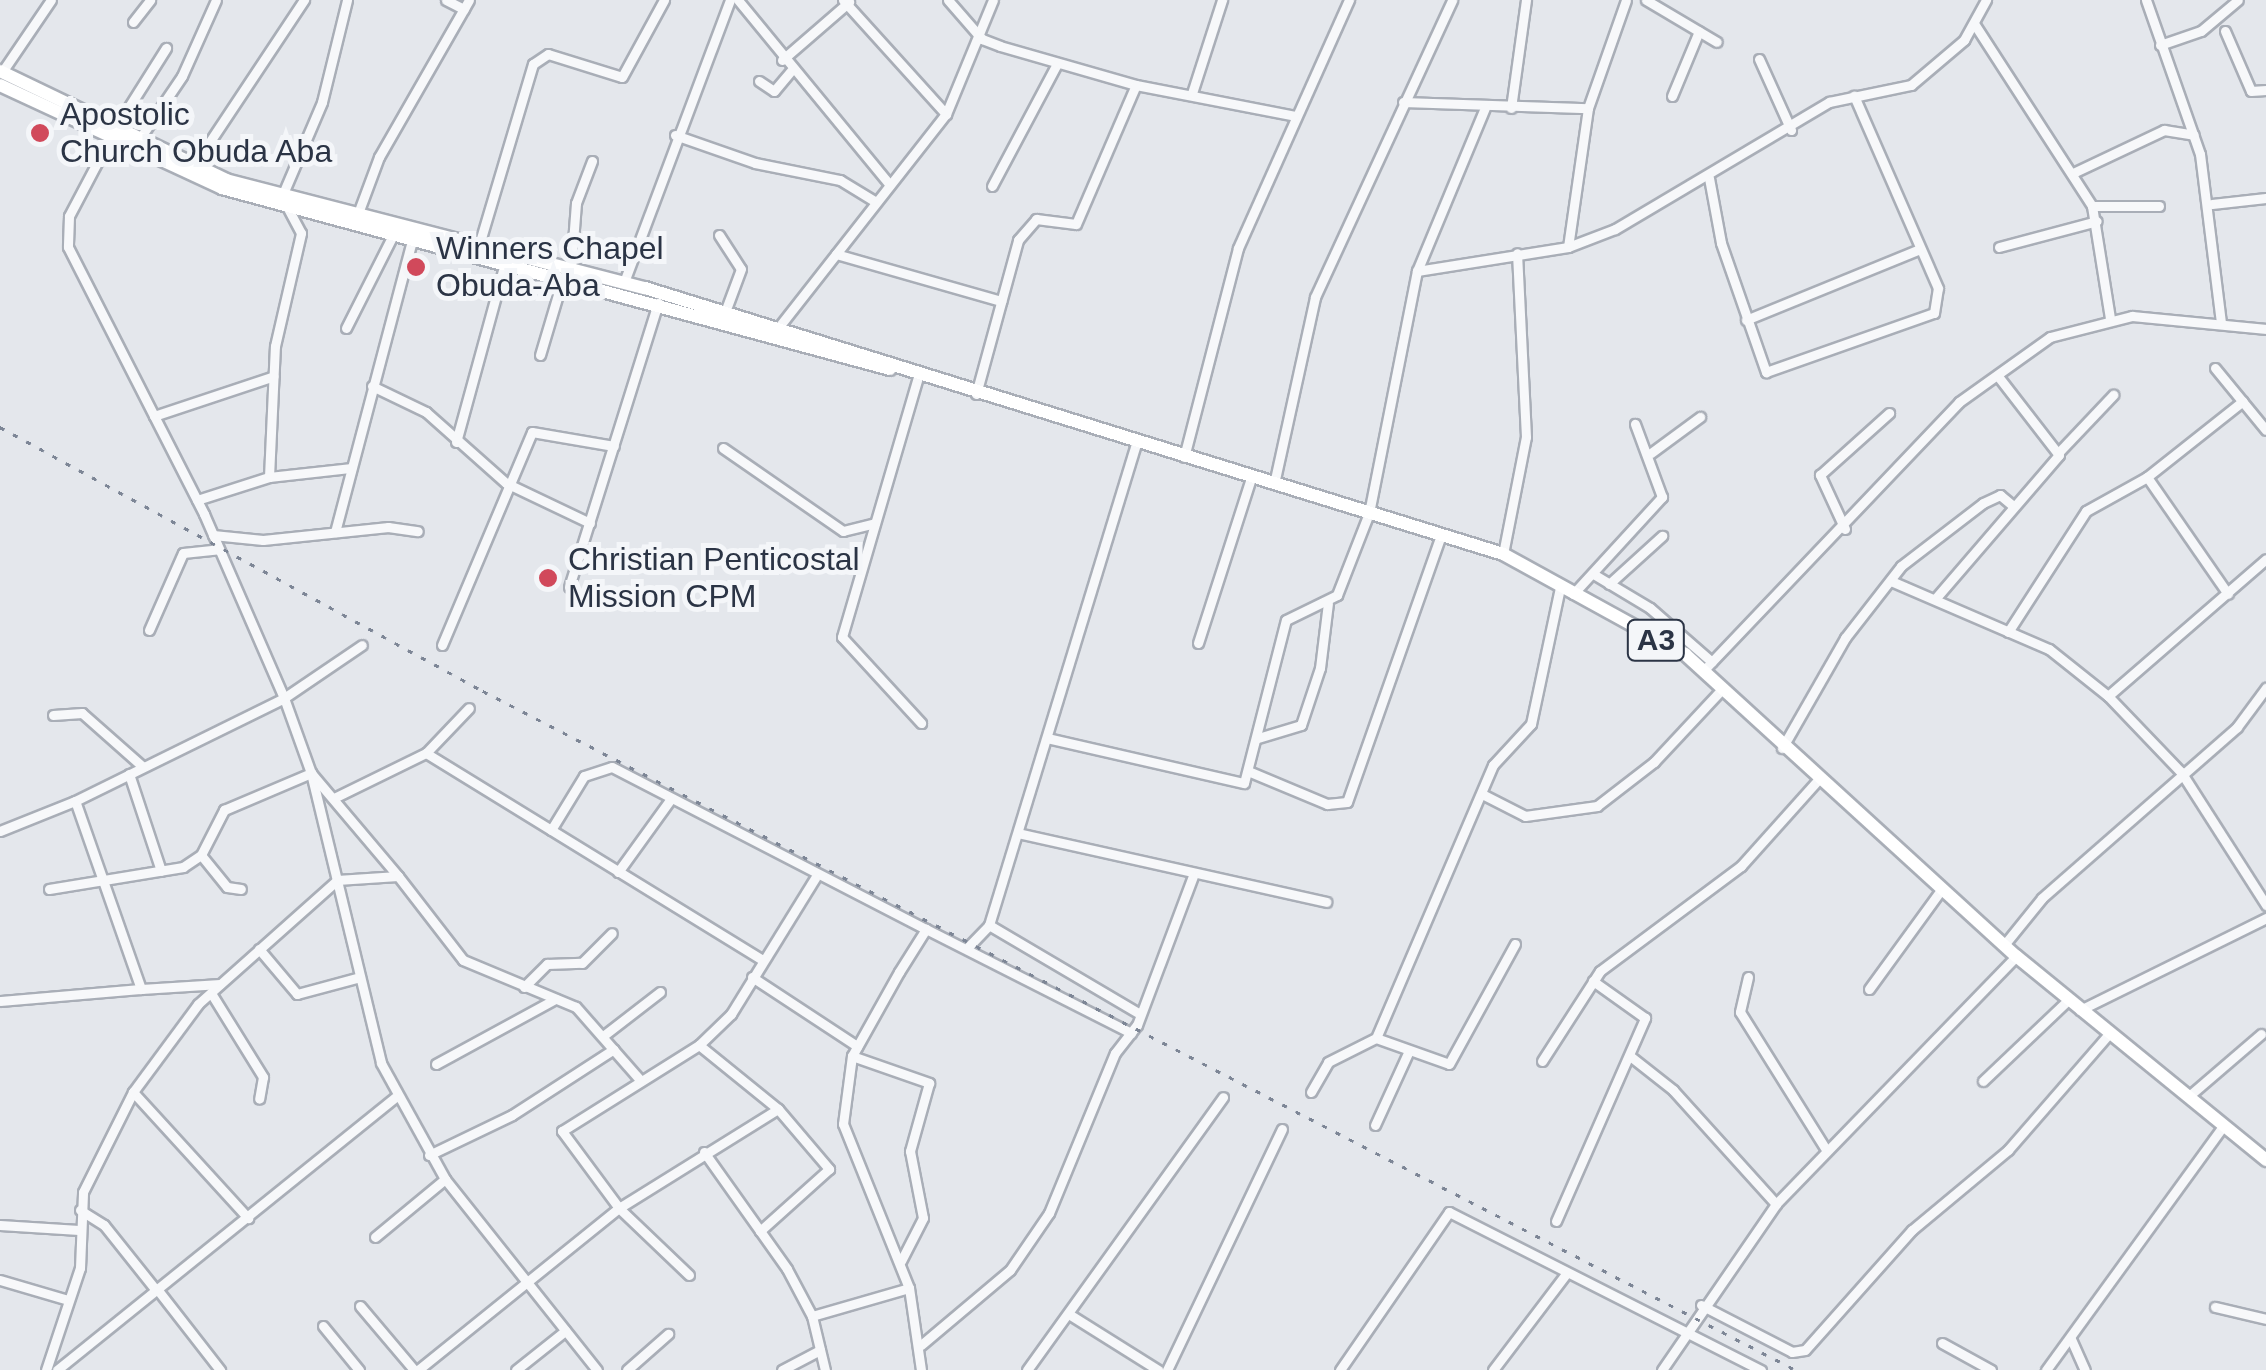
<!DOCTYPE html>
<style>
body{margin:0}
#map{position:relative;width:2266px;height:1370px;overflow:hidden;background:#e4e7ec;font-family:Helvetica,sans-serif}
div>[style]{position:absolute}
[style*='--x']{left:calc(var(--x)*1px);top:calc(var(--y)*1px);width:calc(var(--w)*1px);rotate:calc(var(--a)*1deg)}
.roads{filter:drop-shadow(2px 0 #a9aeb7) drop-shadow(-2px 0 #a9aeb7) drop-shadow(0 2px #a9aeb7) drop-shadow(0 -2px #a9aeb7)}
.minor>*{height:9px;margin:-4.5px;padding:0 4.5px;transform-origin:4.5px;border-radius:4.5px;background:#f7f8fa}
.highway>*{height:12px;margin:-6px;padding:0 6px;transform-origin:6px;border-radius:6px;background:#fff}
.rail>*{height:2.5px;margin-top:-1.25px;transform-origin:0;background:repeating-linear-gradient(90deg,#7d8696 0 5px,transparent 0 15px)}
.dots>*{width:28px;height:28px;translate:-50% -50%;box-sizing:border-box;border:5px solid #f4f6f9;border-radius:50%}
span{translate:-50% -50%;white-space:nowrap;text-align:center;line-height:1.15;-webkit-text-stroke:10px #f4f6f9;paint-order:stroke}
.shield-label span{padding:2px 8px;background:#f4f6f9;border:2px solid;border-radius:8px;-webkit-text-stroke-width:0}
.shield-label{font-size:30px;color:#2b3445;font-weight:700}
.poi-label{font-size:32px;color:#2b3445}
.left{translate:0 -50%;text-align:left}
</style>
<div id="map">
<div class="roads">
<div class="minor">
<i style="--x:446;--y:0;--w:20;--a:27"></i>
<i style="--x:738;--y:0;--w:239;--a:50.6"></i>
<i style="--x:843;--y:0;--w:154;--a:47.9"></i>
<i style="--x:948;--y:0;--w:52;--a:48.9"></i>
<i style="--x:982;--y:39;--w:19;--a:21"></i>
<i style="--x:1000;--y:46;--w:141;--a:16"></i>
<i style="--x:1136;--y:85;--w:162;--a:11"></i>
<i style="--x:1646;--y:0;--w:82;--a:30.6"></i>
<i style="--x:2146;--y:0;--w:163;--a:70.7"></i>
<i style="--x:2200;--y:154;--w:169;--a:82.9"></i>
<i style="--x:133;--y:22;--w:28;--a:-52"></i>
<i style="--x:1975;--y:25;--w:216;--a:57.1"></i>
<i style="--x:2092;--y:206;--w:114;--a:80.9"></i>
<i style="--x:2225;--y:31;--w:65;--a:66.6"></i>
<i style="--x:2251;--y:91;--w:15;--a:-4"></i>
<i style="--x:2160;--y:45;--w:43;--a:-18.9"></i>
<i style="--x:2201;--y:31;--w:48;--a:-40"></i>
<i style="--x:1759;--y:59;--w:78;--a:65.7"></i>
<i style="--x:782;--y:60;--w:89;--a:-40.9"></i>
<i style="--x:2;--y:72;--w:87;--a:-55.8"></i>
<i style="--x:759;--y:81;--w:18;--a:34"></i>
<i style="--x:774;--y:91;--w:26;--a:-50"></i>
<i style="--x:1192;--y:93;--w:98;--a:-72.1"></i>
<i style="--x:1672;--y:96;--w:70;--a:-67.4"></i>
<i style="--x:1403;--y:102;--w:185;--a:1.9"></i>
<i style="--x:1511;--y:108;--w:109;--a:-82.1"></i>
<i style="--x:115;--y:129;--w:96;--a:-57.8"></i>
<i style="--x:675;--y:135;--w:85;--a:19.3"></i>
<i style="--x:755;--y:163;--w:87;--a:11.3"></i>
<i style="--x:840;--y:180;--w:42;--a:31.4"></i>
<i style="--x:109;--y:140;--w:86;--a:117.8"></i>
<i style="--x:69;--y:216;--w:31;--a:92"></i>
<i style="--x:68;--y:247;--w:300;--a:63"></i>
<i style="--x:204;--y:514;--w:201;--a:66.5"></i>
<i style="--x:284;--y:698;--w:80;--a:70.2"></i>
<i style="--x:311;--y:773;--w:298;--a:76.4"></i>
<i style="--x:381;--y:1063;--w:132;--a:61.1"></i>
<i style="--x:445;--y:1179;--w:244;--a:51.5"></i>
<i style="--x:138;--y:141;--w:78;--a:-55.9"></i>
<i style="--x:182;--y:76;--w:83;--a:-65.9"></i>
<i style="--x:193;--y:167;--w:201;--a:-56.4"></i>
<i style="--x:2073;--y:173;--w:101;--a:-25.3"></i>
<i style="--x:2164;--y:130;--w:30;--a:9"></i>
<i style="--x:1709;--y:178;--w:66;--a:79.5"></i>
<i style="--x:1721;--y:243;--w:137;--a:70.8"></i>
<i style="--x:1766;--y:372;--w:178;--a:-19.4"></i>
<i style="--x:1934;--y:313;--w:25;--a:-81"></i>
<i style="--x:1938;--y:288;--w:210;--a:-113.6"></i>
<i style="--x:992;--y:186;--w:138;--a:-62"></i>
<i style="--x:282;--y:196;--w:102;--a:-66.9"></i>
<i style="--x:322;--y:102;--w:105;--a:-76.2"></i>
<i style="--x:2212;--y:204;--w:54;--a:-6.3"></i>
<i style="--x:2092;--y:206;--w:67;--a:0"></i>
<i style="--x:357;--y:216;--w:63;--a:-69.6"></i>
<i style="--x:379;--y:157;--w:181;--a:-60.2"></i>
<i style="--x:719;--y:235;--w:40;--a:57.1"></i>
<i style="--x:741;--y:269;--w:46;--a:110.4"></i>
<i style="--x:479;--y:245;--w:189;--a:-73.4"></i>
<i style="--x:533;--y:64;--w:18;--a:-34"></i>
<i style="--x:548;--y:54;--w:77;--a:17.3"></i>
<i style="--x:622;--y:77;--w:88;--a:-61.4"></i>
<i style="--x:1568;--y:247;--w:140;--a:-81.8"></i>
<i style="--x:1588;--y:108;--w:114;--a:-70.6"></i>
<i style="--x:1999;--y:247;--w:101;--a:-14.9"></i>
<i style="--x:836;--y:254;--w:172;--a:15.9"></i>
<i style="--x:571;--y:268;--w:65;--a:-85.6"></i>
<i style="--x:576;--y:203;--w:45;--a:-69.1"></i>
<i style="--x:1417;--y:271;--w:177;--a:-67.4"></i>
<i style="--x:624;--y:282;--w:301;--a:-69.4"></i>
<i style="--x:1746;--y:320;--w:188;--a:-22.2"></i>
<i style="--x:346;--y:328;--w:104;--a:-63.2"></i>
<i style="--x:778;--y:328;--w:272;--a:-51.9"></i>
<i style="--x:946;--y:114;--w:123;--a:-67.6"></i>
<i style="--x:540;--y:355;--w:80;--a:-73.4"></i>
<i style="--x:2215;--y:368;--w:80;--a:50.6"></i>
<i style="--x:918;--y:377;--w:271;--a:106.3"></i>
<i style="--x:842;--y:637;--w:117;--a:47.4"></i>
<i style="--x:372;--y:386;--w:60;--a:25.7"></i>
<i style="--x:426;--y:412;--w:107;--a:41.6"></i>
<i style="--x:506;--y:483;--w:93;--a:25.5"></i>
<i style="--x:976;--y:394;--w:160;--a:-74.7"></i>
<i style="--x:1018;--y:240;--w:28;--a:-49"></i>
<i style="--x:1036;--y:219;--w:40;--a:7.1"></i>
<i style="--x:1076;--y:224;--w:151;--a:-66.7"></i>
<i style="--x:154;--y:416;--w:126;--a:-18.4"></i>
<i style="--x:456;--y:442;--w:186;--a:-74.7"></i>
<i style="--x:723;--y:448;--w:146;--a:34.7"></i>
<i style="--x:843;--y:531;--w:33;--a:-14"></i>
<i style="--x:2059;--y:452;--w:79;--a:-46.5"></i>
<i style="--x:1651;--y:453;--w:61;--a:-36.3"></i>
<i style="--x:1184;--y:457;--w:216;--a:-75.5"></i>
<i style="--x:1238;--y:248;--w:272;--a:-65.9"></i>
<i style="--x:269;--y:477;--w:131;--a:-87.4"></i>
<i style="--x:275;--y:346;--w:116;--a:-77"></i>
<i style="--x:301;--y:233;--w:30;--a:-118"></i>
<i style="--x:2147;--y:477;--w:142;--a:55.3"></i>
<i style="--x:1274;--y:484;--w:191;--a:-77.6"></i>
<i style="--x:1315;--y:297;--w:327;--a:-65.2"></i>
<i style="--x:197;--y:500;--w:76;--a:-17.7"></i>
<i style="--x:269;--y:477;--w:81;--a:-6.3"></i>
<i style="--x:1845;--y:529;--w:60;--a:-114.8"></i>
<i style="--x:1820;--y:475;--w:93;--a:-41.9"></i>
<i style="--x:335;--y:532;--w:302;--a:-75.2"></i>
<i style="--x:213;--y:535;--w:50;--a:5.7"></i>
<i style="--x:263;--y:540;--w:126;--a:-5.9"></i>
<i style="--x:388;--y:527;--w:30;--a:8"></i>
<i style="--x:1503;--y:554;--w:119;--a:-78.9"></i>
<i style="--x:1526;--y:437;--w:184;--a:-92.8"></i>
<i style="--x:1595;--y:575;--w:64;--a:31"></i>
<i style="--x:1650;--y:608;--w:82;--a:41.1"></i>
<i style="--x:1891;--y:581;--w:172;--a:23.3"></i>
<i style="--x:2049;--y:649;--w:75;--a:38.5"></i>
<i style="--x:2108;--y:696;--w:105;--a:46.2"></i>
<i style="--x:2181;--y:772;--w:158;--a:57.4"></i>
<i style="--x:1609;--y:584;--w:72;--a:-42.2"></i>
<i style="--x:569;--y:587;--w:298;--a:-72.6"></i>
<i style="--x:1573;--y:594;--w:132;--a:-47.5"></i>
<i style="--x:1662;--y:497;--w:78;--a:-110.3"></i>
<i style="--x:1935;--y:599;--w:190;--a:-49.3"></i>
<i style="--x:2059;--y:455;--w:100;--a:-127.7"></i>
<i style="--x:149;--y:630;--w:84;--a:-66.2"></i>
<i style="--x:183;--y:553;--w:36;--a:-6"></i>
<i style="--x:2008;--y:632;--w:144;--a:-57.2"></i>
<i style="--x:2086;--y:511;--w:70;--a:-29.1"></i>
<i style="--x:2147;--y:477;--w:122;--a:-38.4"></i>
<i style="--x:1198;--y:643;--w:173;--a:-72.2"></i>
<i style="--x:442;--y:645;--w:231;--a:-67.1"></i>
<i style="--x:532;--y:432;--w:83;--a:9.7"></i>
<i style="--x:1703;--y:671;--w:371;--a:-46.4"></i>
<i style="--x:1959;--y:402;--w:112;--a:-35.5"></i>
<i style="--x:2050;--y:337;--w:85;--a:-14.4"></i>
<i style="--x:2132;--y:316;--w:135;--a:5.5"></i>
<i style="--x:2108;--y:696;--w:209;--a:-40.9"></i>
<i style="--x:53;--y:715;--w:29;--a:-4"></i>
<i style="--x:82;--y:713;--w:81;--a:41.5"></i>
<i style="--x:1047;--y:738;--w:202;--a:12.9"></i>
<i style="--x:1244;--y:783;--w:168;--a:-75.6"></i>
<i style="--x:1286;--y:620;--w:57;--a:-26.1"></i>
<i style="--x:1337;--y:595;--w:88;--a:-68.7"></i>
<i style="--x:1369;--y:513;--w:247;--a:-78.8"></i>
<i style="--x:1417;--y:271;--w:153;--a:-9"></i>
<i style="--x:1568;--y:247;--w:50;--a:-21"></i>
<i style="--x:1615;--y:229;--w:249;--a:-30.7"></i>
<i style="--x:1829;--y:102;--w:84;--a:-11.7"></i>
<i style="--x:1911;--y:85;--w:70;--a:-40.3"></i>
<i style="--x:1964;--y:40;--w:46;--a:-61.2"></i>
<i style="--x:1258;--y:738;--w:45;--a:-16.8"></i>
<i style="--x:1301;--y:725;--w:60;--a:-71.6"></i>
<i style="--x:1320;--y:668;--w:65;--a:-83"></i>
<i style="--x:1782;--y:748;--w:127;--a:-60.2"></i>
<i style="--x:1845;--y:638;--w:91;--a:-52.1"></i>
<i style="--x:1901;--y:566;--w:103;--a:-37.5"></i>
<i style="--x:1983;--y:503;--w:19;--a:-25"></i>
<i style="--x:2000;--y:495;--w:16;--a:40"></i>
<i style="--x:426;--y:753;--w:393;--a:31.6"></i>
<i style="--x:1248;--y:771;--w:86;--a:22.7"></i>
<i style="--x:1327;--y:804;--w:20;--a:-6"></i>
<i style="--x:1347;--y:802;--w:283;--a:-70.6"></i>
<i style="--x:129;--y:774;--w:102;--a:71.7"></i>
<i style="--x:1482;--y:794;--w:48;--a:27.1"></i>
<i style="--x:1525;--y:816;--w:73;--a:-7.9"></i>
<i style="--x:1597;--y:806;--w:72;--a:-37.7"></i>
<i style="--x:1654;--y:762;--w:100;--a:-47"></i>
<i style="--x:336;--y:797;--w:100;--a:-26.1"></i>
<i style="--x:426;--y:753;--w:62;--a:-46.3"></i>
<i style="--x:551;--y:830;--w:63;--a:-58.6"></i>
<i style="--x:584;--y:776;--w:29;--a:-18"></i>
<i style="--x:612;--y:767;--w:353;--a:27.3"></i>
<i style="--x:0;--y:831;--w:81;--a:-21.8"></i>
<i style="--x:1018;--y:833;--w:316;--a:12.6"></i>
<i style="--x:201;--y:855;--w:41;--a:50.9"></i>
<i style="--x:227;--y:887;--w:14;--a:8"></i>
<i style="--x:618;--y:872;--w:89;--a:-54.2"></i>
<i style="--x:49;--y:889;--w:136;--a:-9.3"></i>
<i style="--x:183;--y:867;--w:22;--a:-34"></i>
<i style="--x:201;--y:855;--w:51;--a:-62.9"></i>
<i style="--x:224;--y:810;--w:95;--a:-23"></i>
<i style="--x:311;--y:773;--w:135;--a:49.8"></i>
<i style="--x:989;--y:925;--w:175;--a:30.5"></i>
<i style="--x:2004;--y:945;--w:60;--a:-51"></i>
<i style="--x:2042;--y:898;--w:259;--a:-41.2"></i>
<i style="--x:2237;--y:727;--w:49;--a:-53.4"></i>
<i style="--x:969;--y:946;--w:29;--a:-46"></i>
<i style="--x:989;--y:925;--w:503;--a:-73.01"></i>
<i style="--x:259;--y:949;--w:59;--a:49.8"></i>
<i style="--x:297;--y:994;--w:65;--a:-15.1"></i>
<i style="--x:752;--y:977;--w:126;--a:33.3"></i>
<i style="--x:1748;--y:977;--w:36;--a:103"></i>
<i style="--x:1740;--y:1012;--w:160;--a:58"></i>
<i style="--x:220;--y:984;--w:79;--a:176.4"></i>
<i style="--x:141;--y:989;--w:199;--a:-109.3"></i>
<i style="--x:75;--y:801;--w:233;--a:-26.2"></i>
<i style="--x:284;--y:698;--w:94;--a:-34.2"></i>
<i style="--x:524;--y:987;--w:33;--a:-45"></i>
<i style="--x:547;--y:964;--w:35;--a:-2"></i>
<i style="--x:582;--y:963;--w:42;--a:-45"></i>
<i style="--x:1869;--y:989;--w:122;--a:-54"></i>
<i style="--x:211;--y:993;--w:99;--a:58.2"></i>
<i style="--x:263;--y:1077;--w:22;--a:100"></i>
<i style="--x:0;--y:1001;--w:142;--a:-4.9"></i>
<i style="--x:2080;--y:1010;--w:208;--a:-26.3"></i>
<i style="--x:603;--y:1036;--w:72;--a:-37.7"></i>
<i style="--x:1376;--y:1038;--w:77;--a:19.6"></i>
<i style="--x:1449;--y:1064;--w:137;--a:-61.2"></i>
<i style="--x:699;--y:1045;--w:45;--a:-44.1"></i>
<i style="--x:731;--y:1014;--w:160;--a:-58.3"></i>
<i style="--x:852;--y:1056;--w:82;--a:19.3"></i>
<i style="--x:929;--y:1083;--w:71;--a:105.6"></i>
<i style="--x:910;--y:1151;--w:68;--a:79"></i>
<i style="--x:923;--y:1218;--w:48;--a:117.1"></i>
<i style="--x:1630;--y:1056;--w:55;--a:38.3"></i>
<i style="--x:1673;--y:1090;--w:154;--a:47.9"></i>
<i style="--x:1542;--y:1061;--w:107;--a:-57.2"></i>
<i style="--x:1600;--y:971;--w:176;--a:-36.7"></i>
<i style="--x:1741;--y:866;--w:114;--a:-48.2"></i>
<i style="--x:436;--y:1064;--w:136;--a:-28.6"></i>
<i style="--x:1983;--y:1081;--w:117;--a:-43.6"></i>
<i style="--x:133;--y:1092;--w:171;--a:47.6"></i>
<i style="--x:1311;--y:1092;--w:34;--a:-60"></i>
<i style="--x:1328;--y:1062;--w:54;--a:-26.6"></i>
<i style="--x:1376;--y:1038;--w:297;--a:-66.8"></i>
<i style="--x:1493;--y:765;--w:56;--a:-47.2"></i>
<i style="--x:1531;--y:724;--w:140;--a:-78"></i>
<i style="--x:2189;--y:1096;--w:95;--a:-40.7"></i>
<i style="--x:1375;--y:1125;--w:79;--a:-65.4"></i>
<i style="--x:704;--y:1152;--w:143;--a:54.6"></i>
<i style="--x:787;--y:1269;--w:53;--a:62"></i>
<i style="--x:812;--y:1316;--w:56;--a:76.5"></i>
<i style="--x:429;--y:1155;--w:92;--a:-25.7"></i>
<i style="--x:512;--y:1115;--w:121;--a:-32.9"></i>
<i style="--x:80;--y:1210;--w:28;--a:32"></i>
<i style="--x:104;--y:1225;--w:82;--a:51.4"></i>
<i style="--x:1556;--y:1221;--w:222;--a:-66.3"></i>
<i style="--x:1645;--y:1018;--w:64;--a:-144.6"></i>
<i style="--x:0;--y:1225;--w:79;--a:3.6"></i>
<i style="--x:375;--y:1237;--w:91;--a:-39.6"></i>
<i style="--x:689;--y:1275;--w:97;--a:-136.3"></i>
<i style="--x:619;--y:1208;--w:96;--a:-126.5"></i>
<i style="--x:562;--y:1131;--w:162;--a:-32.1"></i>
<i style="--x:699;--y:1045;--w:102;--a:39"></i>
<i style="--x:778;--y:1109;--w:79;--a:49.6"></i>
<i style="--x:829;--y:1169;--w:93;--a:138.1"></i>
<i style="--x:0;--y:1280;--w:71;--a:16.4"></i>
<i style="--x:157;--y:1289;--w:103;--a:52.1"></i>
<i style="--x:1701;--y:1305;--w:102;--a:27.3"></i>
<i style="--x:1792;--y:1352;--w:13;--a:-9"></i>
<i style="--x:1805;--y:1350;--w:161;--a:-48.3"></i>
<i style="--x:1912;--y:1230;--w:125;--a:-39.8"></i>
<i style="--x:2008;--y:1150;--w:154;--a:-49"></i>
<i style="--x:360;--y:1306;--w:84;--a:49.8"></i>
<i style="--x:2215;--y:1307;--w:52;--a:13.2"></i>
<i style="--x:812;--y:1316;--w:101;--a:-16.1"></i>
<i style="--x:1072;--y:1316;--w:102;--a:32.1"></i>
<i style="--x:323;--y:1326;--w:57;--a:50.7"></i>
<i style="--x:2071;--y:1339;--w:34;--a:66"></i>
<i style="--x:1942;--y:1343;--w:56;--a:28.9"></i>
<i style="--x:921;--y:1345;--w:116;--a:-40.1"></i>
<i style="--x:1010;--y:1270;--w:69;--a:-55.6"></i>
<i style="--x:1049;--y:1213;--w:173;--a:-67.6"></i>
<i style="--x:1115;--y:1053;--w:36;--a:-52"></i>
<i style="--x:1137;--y:1025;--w:159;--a:-69.4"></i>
<i style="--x:46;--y:1370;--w:108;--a:-71.6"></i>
<i style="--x:80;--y:1268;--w:76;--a:-87.7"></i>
<i style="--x:83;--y:1192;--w:112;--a:-63.4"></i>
<i style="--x:133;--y:1092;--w:109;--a:-53.5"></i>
<i style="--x:198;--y:1004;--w:186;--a:-41.7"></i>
<i style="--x:337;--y:880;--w:61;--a:-3.8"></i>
<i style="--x:398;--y:876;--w:106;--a:52.3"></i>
<i style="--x:463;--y:960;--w:122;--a:22.6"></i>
<i style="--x:576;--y:1007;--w:98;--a:48.7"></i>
<i style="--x:57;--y:1370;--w:434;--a:-38.9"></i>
<i style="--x:418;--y:1370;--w:258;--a:-38.9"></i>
<i style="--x:619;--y:1208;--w:187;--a:-31.9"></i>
<i style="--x:516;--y:1370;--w:63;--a:-38.5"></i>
<i style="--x:627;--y:1370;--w:55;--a:-41.3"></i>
<i style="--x:782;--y:1370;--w:43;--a:-27.8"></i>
<i style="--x:921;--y:1370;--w:83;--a:-98.3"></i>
<i style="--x:909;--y:1288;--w:177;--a:-111.9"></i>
<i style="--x:843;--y:1124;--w:69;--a:-82.5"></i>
<i style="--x:852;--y:1056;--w:96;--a:-60.8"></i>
<i style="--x:899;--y:972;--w:51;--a:-57.9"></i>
<i style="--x:926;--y:929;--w:230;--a:26.9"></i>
<i style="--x:1027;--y:1370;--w:336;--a:-54.3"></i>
<i style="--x:1167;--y:1370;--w:267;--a:-64.5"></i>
<i style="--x:1340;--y:1370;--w:192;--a:-55.4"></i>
<i style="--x:1449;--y:1212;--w:350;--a:26.9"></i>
<i style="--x:1493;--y:1370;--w:119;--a:-52.8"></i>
<i style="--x:1662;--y:1370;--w:201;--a:-55.5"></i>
<i style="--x:1776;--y:1204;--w:345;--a:-45.9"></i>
<i style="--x:2046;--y:1370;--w:303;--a:-54"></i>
</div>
<div class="highway">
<i style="--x:0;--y:71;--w:251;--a:25.7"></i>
<i style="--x:226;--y:180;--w:433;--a:14.5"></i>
<i style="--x:645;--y:288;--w:898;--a:17.22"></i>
<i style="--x:1503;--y:554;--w:208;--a:28.8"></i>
<i style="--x:1685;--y:654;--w:448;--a:42.4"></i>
<i style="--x:2016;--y:956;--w:323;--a:39.2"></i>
<i style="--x:0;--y:85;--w:245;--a:24.9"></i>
<i style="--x:222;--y:188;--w:692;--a:15.16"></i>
</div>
</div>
<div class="rail">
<i style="--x:0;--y:427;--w:550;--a:28.66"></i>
<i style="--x:483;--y:691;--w:1478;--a:27.35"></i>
</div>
<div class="dots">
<i style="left:40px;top:133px;background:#d1495b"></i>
<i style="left:416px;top:267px;background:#d1495b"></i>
<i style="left:548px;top:578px;background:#d1495b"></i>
</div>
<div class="shield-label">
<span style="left:1656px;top:640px">A3</span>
</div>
<div class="poi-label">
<span class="left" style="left:60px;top:133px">Apostolic<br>Church Obuda Aba</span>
<span class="left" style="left:436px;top:267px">Winners Chapel<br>Obuda-Aba</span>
<span class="left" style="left:568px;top:578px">Christian Penticostal<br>Mission CPM</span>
</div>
</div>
